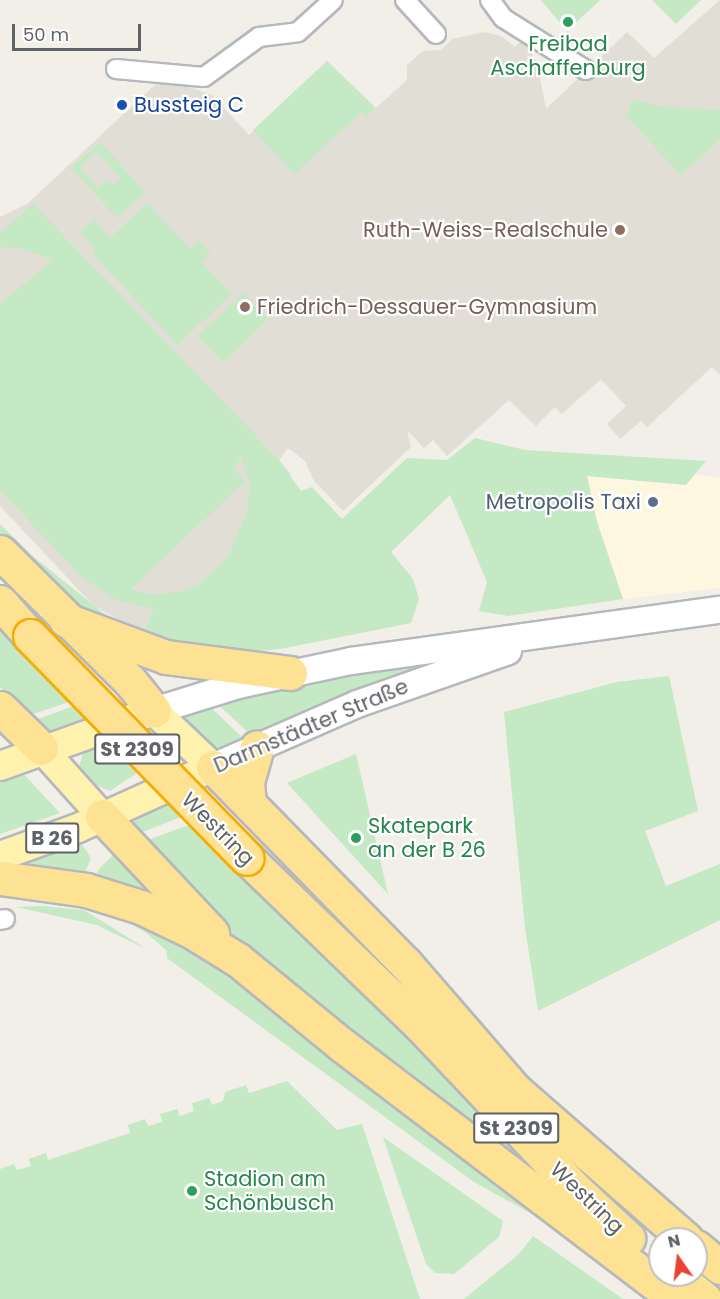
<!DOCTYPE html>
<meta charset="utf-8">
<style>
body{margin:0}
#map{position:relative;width:720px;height:1299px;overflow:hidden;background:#f1efe8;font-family:Poppins,sans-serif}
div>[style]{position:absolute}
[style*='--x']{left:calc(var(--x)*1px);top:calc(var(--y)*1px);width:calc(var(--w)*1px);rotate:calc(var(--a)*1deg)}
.commercial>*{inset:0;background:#fef7e0}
.education>*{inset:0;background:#e1ded6}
.green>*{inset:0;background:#c5e8c5}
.roads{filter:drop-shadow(2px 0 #b5b8bc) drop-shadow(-2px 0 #b5b8bc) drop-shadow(0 2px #b5b8bc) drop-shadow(0 -2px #b5b8bc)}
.street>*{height:18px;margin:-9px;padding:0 9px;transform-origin:9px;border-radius:9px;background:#fff}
.secondary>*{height:26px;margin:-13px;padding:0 13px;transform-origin:13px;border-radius:13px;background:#fff}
.primary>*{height:28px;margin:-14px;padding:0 14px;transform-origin:14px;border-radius:14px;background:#fff2af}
.highway>*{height:33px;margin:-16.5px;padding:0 16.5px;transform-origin:16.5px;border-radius:16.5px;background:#fde293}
.bridges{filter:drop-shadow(2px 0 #f9ab00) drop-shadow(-2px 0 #f9ab00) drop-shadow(0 2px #f9ab00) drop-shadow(0 -2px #f9ab00)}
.highway-bridge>*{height:33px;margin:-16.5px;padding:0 16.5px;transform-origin:16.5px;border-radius:16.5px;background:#fde293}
.dots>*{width:16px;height:16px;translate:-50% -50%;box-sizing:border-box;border:3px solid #fff;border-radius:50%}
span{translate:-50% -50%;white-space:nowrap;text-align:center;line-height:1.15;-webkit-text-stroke:4.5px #fff;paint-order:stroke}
.shield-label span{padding:2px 4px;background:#fff;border:2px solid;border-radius:4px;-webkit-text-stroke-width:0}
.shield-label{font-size:20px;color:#5f6368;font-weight:700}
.leisure-label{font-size:21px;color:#27864d}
.left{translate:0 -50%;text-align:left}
.transit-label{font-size:21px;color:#164399}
.education-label{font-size:21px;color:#785e54}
.right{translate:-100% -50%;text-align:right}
.service-label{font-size:21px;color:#4e5e75}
.street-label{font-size:21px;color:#5f6368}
.north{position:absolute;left:648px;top:1227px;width:60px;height:60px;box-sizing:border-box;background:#fff;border:2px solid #bfc1c3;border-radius:50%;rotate:346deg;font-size:16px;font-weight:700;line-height:24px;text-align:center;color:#5f6368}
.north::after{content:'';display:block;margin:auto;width:21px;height:27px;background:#ea4335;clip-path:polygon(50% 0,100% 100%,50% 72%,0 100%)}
.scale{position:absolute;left:12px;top:24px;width:129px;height:27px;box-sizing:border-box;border:3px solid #5f6368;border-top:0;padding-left:8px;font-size:18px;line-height:21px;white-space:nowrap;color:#5f6368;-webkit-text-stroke:4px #fff;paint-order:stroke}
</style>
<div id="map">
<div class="commercial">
<i style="clip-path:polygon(694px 475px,720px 477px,720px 588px,623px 599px,597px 522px,586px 476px,685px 485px)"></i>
</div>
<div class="education">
<i style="clip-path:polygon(720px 0,720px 375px,712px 367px,647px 427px,641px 421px,620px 439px,607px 424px,626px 406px,601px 379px,562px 414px,555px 407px,536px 426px,509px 400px,447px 456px,433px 440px,424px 448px,407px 430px,411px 447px,343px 511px,314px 481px,305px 461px,288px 448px,279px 460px,291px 474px,242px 564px,152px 613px,142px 634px,93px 605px,0 506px,0 217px,27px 204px,158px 82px,177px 83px,212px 95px,249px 135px,327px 61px,376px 108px,407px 80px,407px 65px,423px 51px,441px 50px,452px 39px,485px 32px,501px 36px,515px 47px,524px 39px,537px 63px,546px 109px,627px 32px,654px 58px)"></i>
</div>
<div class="green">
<i style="clip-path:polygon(541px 0,600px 0,567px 31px)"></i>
<i style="clip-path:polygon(652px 0,701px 0,676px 24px)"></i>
<i style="clip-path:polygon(327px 61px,375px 108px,366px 117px,362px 112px,294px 174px,253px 130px)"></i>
<i style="clip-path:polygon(633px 100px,665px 107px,720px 110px,720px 139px,681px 175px,626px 116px)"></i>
<i style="clip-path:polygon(evenodd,100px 142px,145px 192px,117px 218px,71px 168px,100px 142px,96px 151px,121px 178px,113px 185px,105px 181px,98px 188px,79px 167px,96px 151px)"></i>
<i style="clip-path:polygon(147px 203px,190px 249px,199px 241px,211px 254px,202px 262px,232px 294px,177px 345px,93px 254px,96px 250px,80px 232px,94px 220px,110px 238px)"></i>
<i style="clip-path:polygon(evenodd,33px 204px,279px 460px,301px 491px,312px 487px,342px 519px,407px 458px,447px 460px,475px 438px,525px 450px,706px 461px,686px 485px,587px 476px,597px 522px,623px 599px,508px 616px,479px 611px,487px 582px,450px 495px,391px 552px,413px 579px,419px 599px,411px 623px,280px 649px,228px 654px,142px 634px,154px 609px,117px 600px,83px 578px,0 490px,0 304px,53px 260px,21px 248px,0 247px,0 233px,33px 204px,241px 457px,250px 483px,247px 512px,228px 557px,201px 583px,183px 591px,153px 595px,131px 589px,245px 481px,234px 469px,241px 457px)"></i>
<i style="clip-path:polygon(243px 293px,268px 319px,223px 362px,198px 336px)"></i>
<i style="clip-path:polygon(0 524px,34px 557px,117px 624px,101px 622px,51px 585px,0 536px)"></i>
<i style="clip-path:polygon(0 618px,72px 701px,24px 717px,0 687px)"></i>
<i style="clip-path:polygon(486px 648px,399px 675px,252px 736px,211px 698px)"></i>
<i style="clip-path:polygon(669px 676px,698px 811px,645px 831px,666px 886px,720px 864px,720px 920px,538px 1011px,525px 928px,504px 712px,617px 682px)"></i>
<i style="clip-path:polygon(204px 701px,244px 739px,213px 749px,174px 713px)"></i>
<i style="clip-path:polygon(76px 705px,89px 717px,45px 733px,33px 721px)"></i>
<i style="clip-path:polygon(107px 739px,140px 771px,110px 791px,91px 783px,79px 767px,84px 750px)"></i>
<i style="clip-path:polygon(356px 754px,388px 894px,287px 783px)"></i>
<i style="clip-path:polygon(18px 768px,60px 813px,0 834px,0 771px)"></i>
<i style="clip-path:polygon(167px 801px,183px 816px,133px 836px,125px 821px)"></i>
<i style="clip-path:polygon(192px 824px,478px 1101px,560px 1197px,248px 951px,139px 843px)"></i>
<i style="clip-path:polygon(77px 837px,91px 858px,82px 879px,19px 866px,17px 859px)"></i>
<i style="clip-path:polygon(116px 852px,172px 908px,93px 881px,99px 869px)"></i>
<i style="clip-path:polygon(94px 902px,185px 944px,550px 1224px,474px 1182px,167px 958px,166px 950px,145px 932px)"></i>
<i style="clip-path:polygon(41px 906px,84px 910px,148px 950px,97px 925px,16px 907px)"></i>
<i style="clip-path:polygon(287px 1081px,337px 1130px,362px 1124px,420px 1299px,0 1299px,0 1169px,14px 1164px,17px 1170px,31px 1166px,29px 1159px,46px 1153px,48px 1160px,130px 1133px,128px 1125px,145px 1119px,148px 1126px,162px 1122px,160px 1114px,177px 1109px,180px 1116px,194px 1111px,192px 1103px,209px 1098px,212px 1105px,223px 1101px,225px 1092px,246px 1085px,249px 1093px)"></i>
<i style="clip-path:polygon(383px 1137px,503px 1221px,499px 1237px,454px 1274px,435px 1273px,426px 1264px)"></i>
<i style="clip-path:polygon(533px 1236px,623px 1299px,464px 1299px,518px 1255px)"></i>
</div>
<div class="roads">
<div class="street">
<i style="--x:405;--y:0;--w:46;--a:47.6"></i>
<i style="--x:490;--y:0;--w:22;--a:54"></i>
<i style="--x:503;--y:18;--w:98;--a:32.1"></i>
<i style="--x:116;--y:69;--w:88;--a:5.2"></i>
<i style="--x:204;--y:77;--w:68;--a:-36"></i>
<i style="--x:259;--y:37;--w:39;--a:-7"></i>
<i style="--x:298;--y:32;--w:47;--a:-42.4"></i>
<i style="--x:0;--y:920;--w:5;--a:-11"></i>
</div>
<div class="secondary">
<i style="--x:154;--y:711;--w:88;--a:-17.2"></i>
<i style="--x:238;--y:685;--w:116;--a:-12"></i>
<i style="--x:351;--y:661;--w:373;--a:-7.9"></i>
<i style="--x:213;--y:767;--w:157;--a:-23.6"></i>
<i style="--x:357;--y:704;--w:160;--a:-19.3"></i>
</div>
<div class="primary">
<i style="--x:41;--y:748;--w:91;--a:48.1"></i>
<i style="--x:0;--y:766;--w:164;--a:-19.7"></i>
<i style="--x:0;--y:856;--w:83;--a:-19.7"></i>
<i style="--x:78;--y:828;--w:148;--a:-24.3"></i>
<i style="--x:213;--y:767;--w:81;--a:-136.5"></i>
</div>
<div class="highway">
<i style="--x:0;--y:552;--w:183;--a:44.8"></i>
<i style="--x:130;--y:681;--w:38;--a:51"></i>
<i style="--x:0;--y:602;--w:45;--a:48.6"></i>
<i style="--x:66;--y:620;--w:107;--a:20.3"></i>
<i style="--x:166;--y:657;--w:125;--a:7.4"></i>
<i style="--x:0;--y:708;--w:57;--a:44.3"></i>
<i style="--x:213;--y:767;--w:276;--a:45.6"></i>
<i style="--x:406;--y:964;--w:167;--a:49.1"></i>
<i style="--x:249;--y:802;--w:20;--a:-96"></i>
<i style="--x:247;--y:782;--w:36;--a:-74"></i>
<i style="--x:102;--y:816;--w:161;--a:46.8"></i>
<i style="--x:247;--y:858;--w:239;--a:44"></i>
<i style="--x:419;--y:1024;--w:226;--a:46.6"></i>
<i style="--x:574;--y:1188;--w:74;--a:42.8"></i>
<i style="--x:0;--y:878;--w:87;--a:7.9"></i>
<i style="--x:86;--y:890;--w:58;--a:17.2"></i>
<i style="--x:141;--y:907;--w:55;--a:25.6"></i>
<i style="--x:191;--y:931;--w:55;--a:31.7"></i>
<i style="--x:238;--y:960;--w:134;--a:39.3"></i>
<i style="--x:342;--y:1045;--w:419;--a:37.3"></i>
<i style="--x:496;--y:1078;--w:22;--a:32"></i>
<i style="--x:515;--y:1090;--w:227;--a:41.1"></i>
<i style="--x:696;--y:1247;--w:31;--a:40"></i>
<i style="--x:675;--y:1275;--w:38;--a:39"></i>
</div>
</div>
<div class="bridges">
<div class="highway-bridge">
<i style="--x:30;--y:636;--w:310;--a:45.7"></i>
</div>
</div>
<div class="dots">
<i style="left:568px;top:22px;background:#2e9e5b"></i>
<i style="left:122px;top:105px;background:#1a4fb4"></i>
<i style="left:620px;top:230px;background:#8d6e63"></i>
<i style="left:245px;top:307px;background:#8d6e63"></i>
<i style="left:653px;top:502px;background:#5c6f8a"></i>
<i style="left:356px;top:838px;background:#2e9e5b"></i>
<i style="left:192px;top:1191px;background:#2e9e5b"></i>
</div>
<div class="shield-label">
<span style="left:137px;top:749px">St 2309</span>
<span style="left:52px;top:838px">B 26</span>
<span style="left:516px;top:1128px">St 2309</span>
</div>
<div class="leisure-label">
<span style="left:568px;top:56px">Freibad<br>Aschaffenburg</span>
<span class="left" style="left:368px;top:838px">Skatepark<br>an der B 26</span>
<span class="left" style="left:204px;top:1191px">Stadion am<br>Schönbusch</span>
</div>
<div class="transit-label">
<span class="left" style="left:134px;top:105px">Bussteig C</span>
</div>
<div class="education-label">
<span class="right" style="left:608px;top:230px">Ruth-Weiss-Realschule</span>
<span class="left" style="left:257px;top:307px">Friedrich-Dessauer-Gymnasium</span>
</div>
<div class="service-label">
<span class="right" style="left:641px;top:502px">Metropolis Taxi</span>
</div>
<div class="street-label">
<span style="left:311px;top:726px;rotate:-23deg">Darmstädter Straße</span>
<span style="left:218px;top:829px;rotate:45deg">Westring</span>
<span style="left:587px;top:1198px;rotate:44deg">Westring</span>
</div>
<div class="north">N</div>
<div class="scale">50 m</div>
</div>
